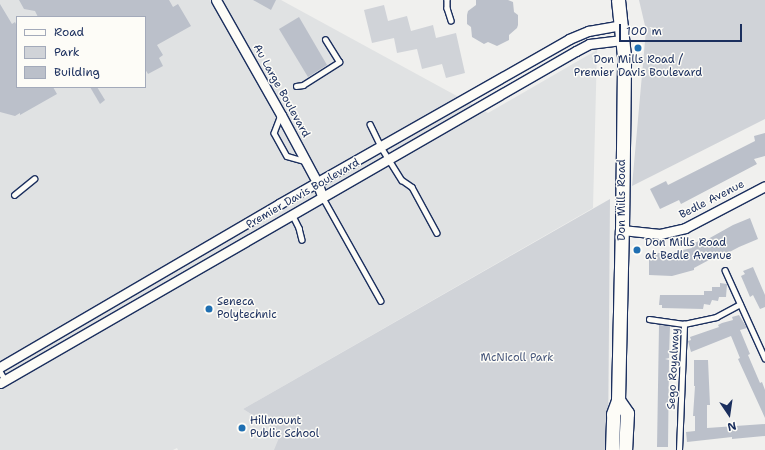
<!DOCTYPE html>
<style>
body{margin:0}
#map{position:relative;width:765px;height:450px;overflow:hidden;background:#f0f0ee;font-family:"Shantell Sans",sans-serif}
div>[style]{position:absolute}
[style*='--x']{left:calc(var(--x)*1px);top:calc(var(--y)*1px);width:calc(var(--w)*1px);rotate:calc(var(--a)*1deg)}
.built>*{inset:0;background:#e0e2e3}
.green>*{inset:0;background:#d0d3d8}
.building>*{inset:0;background:#bbc0ca}
.roads{filter:drop-shadow(1px 0 #1b2f5e) drop-shadow(-1px 0 #1b2f5e) drop-shadow(0 1px #1b2f5e) drop-shadow(0 -1px #1b2f5e)}
.lane>*{height:4.5px;margin:-2.25px;padding:0 2.25px;transform-origin:2.25px;border-radius:2.25px;background:#fdfcf7}
.street>*{height:9px;margin:-4.5px;padding:0 4.5px;transform-origin:4.5px;border-radius:4.5px;background:#fdfcf7}
.secondary>*{height:13px;margin:-6.5px;padding:0 6.5px;transform-origin:6.5px;border-radius:6.5px;background:#fdfcf7}
.dots>*{width:11px;height:11px;translate:-50% -50%;box-sizing:border-box;border:2px solid #fdfcf7;border-radius:50%}
span{translate:-50% -50%;white-space:nowrap;text-align:center;line-height:1.15;-webkit-text-stroke:3px #fdfcf7;paint-order:stroke}
.poi-label{font-size:11px;color:#1b2f5e}
.left{translate:0 -50%;text-align:left}
.street-label{font-size:11px;color:#1b2f5e}
.park-label{font-size:11px;color:#48587c}
.legend{position:absolute;left:16px;top:16px;width:130px;height:72px;box-sizing:border-box;background:#fdfcf7;border:1px solid #a3aaba;margin:0;padding:5px 7px;list-style:none;font-size:12px;color:#1b2f5e}
.legend li{display:flex;align-items:center;gap:8px;height:20px}
.legend b{width:20px;border:1px solid #a3aaba}
.north{position:absolute;left:709px;top:394px;width:40px;height:40px;-webkit-text-stroke:3px #fdfcf7;paint-order:stroke;rotate:167deg;font-size:11px;font-weight:700;line-height:16px;text-align:center;color:#1b2f5e}
.north::after{content:'';display:block;margin:auto;width:14px;height:18px;background:#1b2f5e;clip-path:polygon(50% 0,100% 100%,50% 72%,0 100%)}
.scale{position:absolute;left:619px;top:24px;width:123px;height:18px;box-sizing:border-box;border:2px solid #1b2f5e;border-top:0;padding-left:5px;font-size:12px;line-height:14px;white-space:nowrap;color:#1b2f5e;-webkit-text-stroke:3px #fdfcf7;paint-order:stroke}
</style>
<div id="map">
<div class="built">
<i style="clip-path:polygon(evenodd,0 0,281px 0,488px 113px,597px 50px,593px 208px,243px 409px,308px 450px,178px 450px,177px 448px,173px 450px,0 450px,0 0,17px 17px,145px 17px,145px 87px,17px 87px,17px 17px)"></i>
</div>
<div class="green">
<i style="clip-path:polygon(639px 0,765px 0,765px 119px,632px 186px,646px 30px)"></i>
<i style="clip-path:polygon(384px 5px,388px 21px,407px 16px,411px 31px,433px 25px,436px 38px,456px 33px,465px 73px,446px 78px,442px 64px,422px 69px,417px 49px,397px 53px,394px 38px,372px 43px,364px 10px)"></i>
<i style="clip-path:polygon(610px 199px,608px 450px,274px 450px,281px 433px,243px 409px)"></i>
</div>
<div class="building">
<i style="clip-path:polygon(19px 0,169px 0,173px 7px,178px 4px,191px 26px,157px 45px,163px 55px,159px 58px,163px 66px,148px 74px,145px 69px,145px 17px,38px 17px,35px 11px,24px 9px)"></i>
<i style="clip-path:polygon(253px 0,276px 0,271px 10px)"></i>
<i style="clip-path:polygon(476px 0,508px 0,513px 2px,514px 12px,518px 15px,518px 25px,517px 28px,509px 35px,509px 40px,497px 46px,488px 42px,484px 44px,472px 37px,471px 27px,467px 24px,467px 15px,468px 11px,476px 5px)"></i>
<i style="clip-path:polygon(0 4px,12px 24px,15px 22px,17px 26px,17px 87px,53px 87px,57px 94px,20px 115px,20px 113px,15px 116px,0 112px)"></i>
<i style="clip-path:polygon(299px 17px,327px 65px,308px 77px,279px 29px)"></i>
<i style="clip-path:polygon(90px 87px,97px 87px,105px 100px,100px 104px)"></i>
<i style="clip-path:polygon(765px 133px,765px 156px,754px 159px,757px 164px,681px 204px,679px 200px,660px 209px,650px 189px,666px 181px,668px 185px,755px 141px,754px 136px)"></i>
<i style="clip-path:polygon(750px 218px,758px 239px,739px 247px,722px 256px,722px 255px,709px 260px,694px 268px,694px 270px,672px 276px,649px 275px,649px 253px,669px 253px,692px 248px,692px 244px,699px 241px,708px 239px,733px 225px)"></i>
<i style="clip-path:polygon(753px 267px,765px 295px,765px 307px,760px 309px,753px 295px,750px 297px,741px 276px,745px 274px,743px 271px)"></i>
<i style="clip-path:polygon(720px 283px,727px 284px,726px 297px,719px 297px,718px 301px,712px 300px,710px 305px,704px 304px,703px 309px,662px 308px,662px 305px,659px 305px,660px 295px,704px 295px,704px 291px,712px 291px,712px 287px,720px 287px)"></i>
<i style="clip-path:polygon(739px 315px,747px 328px,740px 330px,750px 354px,748px 355px,760px 383px,762px 382px,765px 390px,765px 418px,738px 359px,740px 358px,731px 336px,691px 352px,688px 341px,691px 340px,690px 337px,719px 327px,718px 325px,722px 323px,733px 320px,732px 317px)"></i>
<i style="clip-path:polygon(659px 325px,670px 326px,669px 358px,665px 359px,669px 360px,668px 447px,657px 447px)"></i>
<i style="clip-path:polygon(694px 360px,708px 360px,710px 405px,707px 405px,707px 428px,765px 424px,765px 436px,732px 439px,732px 437px,687px 442px,686px 432px,695px 431px,695px 416px,693px 416px,695px 386px,694px 386px)"></i>
</div>
<div class="roads">
<div class="lane">
<i style="--x:447;--y:0;--w:8;--a:90"></i>
<i style="--x:447;--y:8;--w:13;--a:72"></i>
<i style="--x:296;--y:86;--w:7;--a:-8"></i>
<i style="--x:303;--y:85;--w:43;--a:-32.6"></i>
<i style="--x:339;--y:62;--w:26;--a:-122"></i>
<i style="--x:281;--y:115;--w:19;--a:111"></i>
<i style="--x:274;--y:133;--w:26;--a:61"></i>
<i style="--x:287;--y:156;--w:19;--a:16"></i>
<i style="--x:370;--y:124;--w:25;--a:64"></i>
<i style="--x:381;--y:147;--w:39;--a:58"></i>
<i style="--x:402;--y:180;--w:12;--a:35"></i>
<i style="--x:412;--y:187;--w:52;--a:61.5"></i>
<i style="--x:14;--y:195;--w:26;--a:-39"></i>
<i style="--x:322;--y:196;--w:120;--a:60.7"></i>
<i style="--x:292;--y:214;--w:16;--a:63"></i>
<i style="--x:299;--y:228;--w:12;--a:76"></i>
<i style="--x:725;--y:270;--w:97;--a:65.6"></i>
<i style="--x:649;--y:319;--w:35;--a:8"></i>
<i style="--x:0;--y:371;--w:10;--a:61"></i>
<i style="--x:679;--y:450;--w:126;--a:-87.7"></i>
<i style="--x:684;--y:324;--w:33;--a:-12"></i>
<i style="--x:716;--y:317;--w:27;--a:-28"></i>
</div>
<div class="street">
<i style="--x:216;--y:0;--w:132;--a:60.5"></i>
<i style="--x:281;--y:115;--w:76;--a:61.8"></i>
<i style="--x:317;--y:182;--w:15;--a:70"></i>
<i style="--x:622;--y:230;--w:38;--a:6"></i>
<i style="--x:660;--y:234;--w:26;--a:-13"></i>
<i style="--x:685;--y:228;--w:90;--a:-27.7"></i>
<i style="--x:0;--y:367;--w:323;--a:-30.3"></i>
<i style="--x:279;--y:204;--w:334;--a:-29.6"></i>
<i style="--x:569;--y:39;--w:21;--a:-23"></i>
<i style="--x:588;--y:31;--w:35;--a:-10"></i>
<i style="--x:0;--y:383;--w:665;--a:-29.96"></i>
<i style="--x:576;--y:51;--w:15;--a:-28"></i>
<i style="--x:589;--y:44;--w:33;--a:-7"></i>
</div>
<div class="secondary">
<i style="--x:618;--y:400;--w:16;--a:55"></i>
<i style="--x:627;--y:413;--w:37;--a:93"></i>
<i style="--x:612;--y:450;--w:36;--a:-88"></i>
<i style="--x:613;--y:414;--w:15;--a:-70"></i>
<i style="--x:618;--y:400;--w:170;--a:-88.7"></i>
<i style="--x:622;--y:230;--w:174;--a:-89.3"></i>
<i style="--x:624;--y:56;--w:56;--a:-96.1"></i>
</div>
</div>
<div class="dots">
<i style="left:638px;top:48px;background:#1f6fb2"></i>
<i style="left:637px;top:250px;background:#1f6fb2"></i>
<i style="left:209px;top:309px;background:#1f6fb2"></i>
<i style="left:242px;top:428px;background:#1f6fb2"></i>
</div>
<div class="poi-label">
<span style="left:638px;top:67px">Don Mills Road /<br>Premier Davis Boulevard</span>
<span class="left" style="left:645px;top:250px">Don Mills Road<br>at Bedle Avenue</span>
<span class="left" style="left:217px;top:309px">Seneca<br>Polytechnic</span>
<span class="left" style="left:250px;top:428px">Hillmount<br>Public School</span>
</div>
<div class="street-label">
<span style="left:281px;top:91px;rotate:61deg">Au Large Boulevard</span>
<span style="left:303px;top:194px;rotate:-30deg">Premier Davis Boulevard</span>
<span style="left:622px;top:200px;rotate:-90deg">Don Mills Road</span>
<span style="left:712px;top:200px;rotate:-27deg">Bedle Avenue</span>
<span style="left:674px;top:369px;rotate:-87deg">Sego Royalway</span>
</div>
<div class="park-label">
<span style="left:517px;top:358px">McNicoll Park</span>
</div>
<ul class="legend">
<li><b style="height:5px;background:#fdfcf7"></b>Road</li>
<li><b style="height:11px;background:#d0d3d8"></b>Park</li>
<li><b style="height:11px;background:#bbc0ca"></b>Building</li>
</ul>
<div class="north">N</div>
<div class="scale">100 m</div>
</div>
